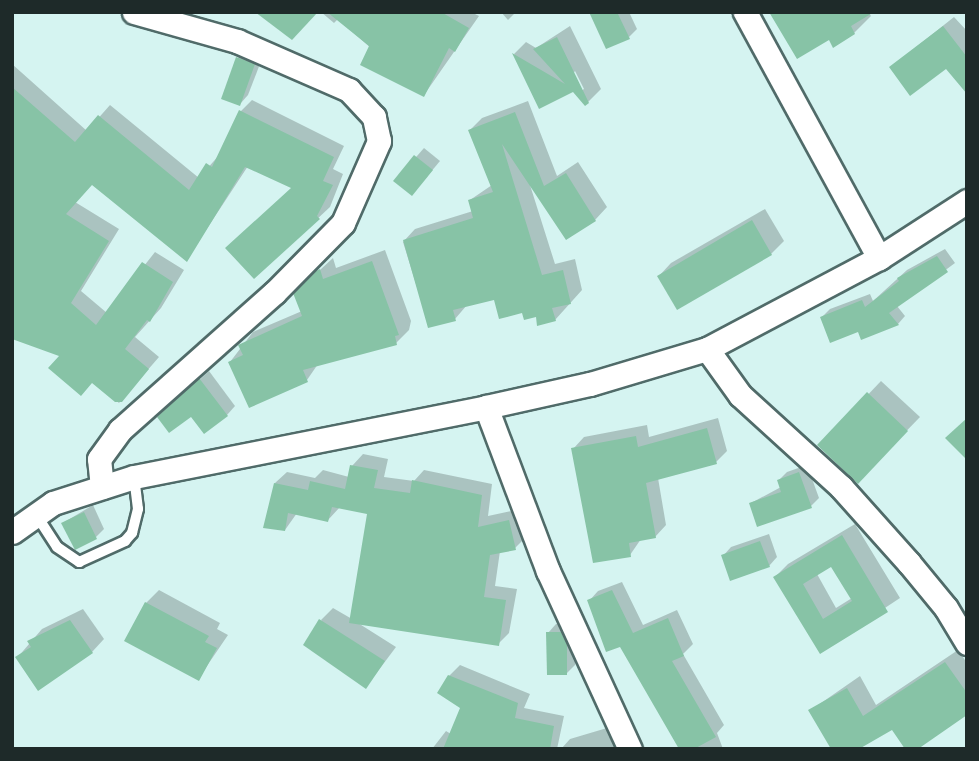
<!DOCTYPE html>
<style>
body{margin:0}
#map{position:relative;width:979px;height:761px;overflow:hidden;background:#d5f4f1;font-family:Signika,sans-serif}
div>[style]{position:absolute}
[style*='--x']{left:calc(var(--x)*1px);top:calc(var(--y)*1px);width:calc(var(--w)*1px);rotate:calc(var(--a)*1deg)}
.shadow>*{inset:0;background:#0003}
.building>*{inset:0;background:#87c3a6}
.roads{filter:drop-shadow(2px 0 #506b69) drop-shadow(-2px 0 #506b69) drop-shadow(0 2px #506b69) drop-shadow(0 -2px #506b69)}
.service>*{height:10px;margin:-5px;padding:0 5px;transform-origin:5px;border-radius:5px;background:#fff}
.minor>*{height:23px;margin:-11.5px;padding:0 11.5px;transform-origin:11.5px;border-radius:11.5px;background:#fff}
span{translate:-50% -50%;white-space:nowrap;text-align:center;line-height:1.15;-webkit-text-stroke:6px #fff;paint-order:stroke}
.frame{position:absolute;inset:0;border:14px solid #1e2a29;pointer-events:none}
</style>
<div id="map">
<div class="shadow">
<i style="clip-path:polygon(321px 12px,471px 12px,479px 16px,424px 95px,338px 19px,334px 23px)"></i>
<i style="clip-path:polygon(501px 12px,516px 12px,508px 20px)"></i>
<i style="clip-path:polygon(597px 12px,629px 12px,637px 29px,629px 37px)"></i>
<i style="clip-path:polygon(868px 12px,871px 16px,854px 33px,829px 37px)"></i>
<i style="clip-path:polygon(954px 17px,967px 31px,967px 91px,946px 67px,891px 67px)"></i>
<i style="clip-path:polygon(evenodd,570px 26px,601px 89px,588px 102px,573px 90px,540px 106px,514px 54px,526px 42px,536px 48px,570px 26px,575px 71px,584px 89px,581px 91px,573px 74px,575px 71px)"></i>
<i style="clip-path:polygon(246px 50px,263px 56px,248px 95px,240px 104px,238px 58px)"></i>
<i style="clip-path:polygon(12px 64px,87px 131px,110px 105px,199px 178px,220px 154px,241px 111px,252px 100px,344px 146px,333px 169px,343px 174px,330px 207px,255px 277px,293px 187px,248px 166px,187px 259px,93px 183px,75px 202px,119px 229px,81px 291px,107px 313px,155px 252px,184px 270px,161px 308px,135px 337px,159px 357px,119px 403px,62px 355px,12px 337px)"></i>
<i style="clip-path:polygon(528px 101px,557px 176px,578px 162px,607px 207px,595px 220px,530px 185px,555px 264px,575px 259px,582px 290px,555px 320px,495px 298px,467px 305px,455px 319px,429px 326px,403px 242px,415px 229px,473px 211px,470px 200px,492px 185px,470px 130px,482px 118px)"></i>
<i style="clip-path:polygon(424px 148px,440px 161px,420px 185px,395px 181px)"></i>
<i style="clip-path:polygon(765px 209px,784px 241px,771px 254px,659px 276px,671px 263px)"></i>
<i style="clip-path:polygon(945px 249px,955px 263px,897px 306px,905px 316px,898px 324px,859px 330px,822px 317px,830px 309px,870px 294px,873px 301px,907px 270px)"></i>
<i style="clip-path:polygon(385px 250px,411px 321px,409px 330px,396px 343px,318px 364px,307px 380px,230px 362px,253px 332px,302px 311px,308px 281px,333px 258px,336px 268px)"></i>
<i style="clip-path:polygon(209px 371px,235px 406px,227px 415px,168px 409px)"></i>
<i style="clip-path:polygon(881px 381px,920px 417px,858px 481px,820px 445px)"></i>
<i style="clip-path:polygon(718px 418px,727px 451px,716px 462px,658px 478px,666px 525px,655px 537px,641px 539px,630px 555px,573px 449px,584px 437px,647px 425px,649px 437px)"></i>
<i style="clip-path:polygon(363px 454px,388px 459px,384px 477px,414px 481px,424px 470px,492px 484px,488px 516px,520px 509px,526px 537px,515px 548px,500px 551px,495px 586px,517px 589px,509px 633px,498px 644px,358px 623px,396px 647px,366px 687px,321px 620px,333px 608px,352px 619px,369px 512px,340px 507px,328px 520px,297px 513px,285px 530px,275px 483px,287px 472px,315px 478px,323px 470px,349px 477px,352px 466px)"></i>
<i style="clip-path:polygon(807px 465px,819px 498px,811px 506px,751px 503px,781px 487px,779px 480px,787px 472px)"></i>
<i style="clip-path:polygon(93px 505px,104px 529px,96px 537px,63px 523px)"></i>
<i style="clip-path:polygon(evenodd,855px 524px,900px 598px,820px 651px,775px 577px,788px 564px,855px 524px,832px 564px,852px 598px,836px 608px,817px 574px,832px 564px)"></i>
<i style="clip-path:polygon(769px 534px,777px 557px,769px 566px,723px 556px,731px 547px)"></i>
<i style="clip-path:polygon(622px 582px,643px 625px,677px 610px,693px 644px,683px 654px,724px 725px,717px 733px,723px 749px,681px 749px,620px 644px,589px 601px,598px 591px)"></i>
<i style="clip-path:polygon(159px 590px,220px 623px,217px 629px,228px 635px,198px 679px,146px 603px)"></i>
<i style="clip-path:polygon(83px 609px,104px 639px,92px 652px,17px 658px,42px 629px)"></i>
<i style="clip-path:polygon(556px 624px,569px 624px,575px 636px,575px 665px,567px 673px,548px 633px)"></i>
<i style="clip-path:polygon(958px 650px,967px 663px,967px 713px,893px 727px,811px 710px,860px 676px,876px 705px)"></i>
<i style="clip-path:polygon(460px 665px,530px 694px,524px 708px,564px 716px,557px 749px,432px 749px,446px 731px,451px 734px,462px 707px,449px 676px)"></i>
<i style="clip-path:polygon(607px 728px,611px 740px,622px 737px,625px 749px,561px 749px,570px 739px)"></i>
</div>
<div class="building">
<i style="clip-path:polygon(255px 12px,318px 12px,292px 40px)"></i>
<i style="clip-path:polygon(327px 12px,441px 12px,469px 28px,455px 52px,449px 48px,424px 97px,360px 65px,369px 46px)"></i>
<i style="clip-path:polygon(589px 12px,617px 12px,630px 39px,606px 49px)"></i>
<i style="clip-path:polygon(769px 12px,874px 12px,851px 26px,855px 34px,833px 48px,829px 40px,797px 59px)"></i>
<i style="clip-path:polygon(943px 26px,967px 57px,967px 94px,946px 69px,910px 96px,889px 67px)"></i>
<i style="clip-path:polygon(557px 37px,589px 103px,585px 106px,573px 92px,539px 109px,512px 53px,565px 84px,533px 49px)"></i>
<i style="clip-path:polygon(236px 57px,255px 64px,240px 106px,221px 99px)"></i>
<i style="clip-path:polygon(12px 87px,75px 142px,98px 115px,189px 190px,206px 163px,212px 167px,239px 110px,334px 157px,323px 181px,333px 185px,317px 216px,320px 219px,254px 279px,225px 248px,291px 188px,245px 167px,187px 262px,92px 185px,66px 214px,109px 241px,71px 303px,96px 325px,142px 262px,173px 282px,150px 322px,147px 320px,125px 349px,149px 369px,122px 402px,115px 402px,92px 383px,81px 396px,48px 368px,59px 356px,12px 339px)"></i>
<i style="clip-path:polygon(515px 112px,544px 186px,566px 173px,596px 221px,566px 240px,502px 144px,542px 275px,563px 270px,571px 304px,552px 308px,556px 321px,537px 326px,536px 317px,524px 320px,522px 313px,499px 319px,494px 300px,453px 310px,456px 321px,428px 328px,403px 240px,473px 218px,468px 200px,493px 192px,468px 130px)"></i>
<i style="clip-path:polygon(414px 155px,433px 170px,412px 196px,393px 181px)"></i>
<i style="clip-path:polygon(752px 220px,772px 255px,677px 310px,657px 276px)"></i>
<i style="clip-path:polygon(937px 256px,948px 272px,889px 313px,899px 325px,861px 340px,858px 332px,830px 343px,820px 317px,862px 300px,865px 307px,899px 281px,897px 278px)"></i>
<i style="clip-path:polygon(372px 261px,399px 335px,395px 336px,397px 345px,303px 370px,308px 382px,249px 408px,228px 362px,243px 355px,238px 345px,302px 316px,293px 293px,316px 271px,320px 269px,323px 279px)"></i>
<i style="clip-path:polygon(199px 378px,228px 416px,204px 434px,191px 417px,169px 433px,157px 417px)"></i>
<i style="clip-path:polygon(867px 392px,908px 431px,858px 484px,817px 445px)"></i>
<i style="clip-path:polygon(967px 418px,967px 460px,945px 438px)"></i>
<i style="clip-path:polygon(707px 428px,717px 464px,646px 483px,656px 538px,629px 543px,631px 557px,593px 563px,571px 448px,636px 436px,638px 447px)"></i>
<i style="clip-path:polygon(350px 465px,378px 470px,374px 488px,410px 493px,412px 480px,482px 495px,478px 527px,509px 520px,516px 550px,490px 555px,484px 597px,506px 600px,499px 646px,349px 623px,367px 514px,332px 507px,328px 522px,288px 513px,285px 531px,263px 528px,274px 483px,308px 490px,310px 481px,345px 489px)"></i>
<i style="clip-path:polygon(799px 472px,812px 508px,757px 527px,749px 503px,781px 492px,777px 480px)"></i>
<i style="clip-path:polygon(84px 512px,97px 539px,75px 550px,61px 523px)"></i>
<i style="clip-path:polygon(evenodd,842px 535px,888px 612px,820px 654px,773px 577px,842px 535px,831px 567px,852px 601px,823px 619px,803px 584px,831px 567px)"></i>
<i style="clip-path:polygon(760px 541px,770px 567px,730px 581px,721px 555px)"></i>
<i style="clip-path:polygon(612px 590px,633px 633px,668px 618px,684px 656px,672px 661px,716px 737px,694px 749px,679px 749px,620px 647px,606px 652px,587px 600px)"></i>
<i style="clip-path:polygon(145px 602px,209px 636px,205px 642px,217px 648px,199px 681px,124px 641px)"></i>
<i style="clip-path:polygon(319px 619px,385px 661px,366px 689px,303px 645px)"></i>
<i style="clip-path:polygon(70px 620px,93px 653px,38px 691px,15px 657px,31px 647px,27px 641px)"></i>
<i style="clip-path:polygon(546px 632px,561px 632px,567px 645px,567px 675px,547px 675px)"></i>
<i style="clip-path:polygon(945px 662px,967px 693px,967px 715px,918px 749px,905px 749px,892px 730px,859px 749px,831px 749px,808px 710px,847px 688px,863px 716px)"></i>
<i style="clip-path:polygon(448px 675px,518px 703px,515px 718px,554px 726px,550px 749px,443px 749px,460px 708px,437px 693px)"></i>
</div>
<div class="roads">
<div class="service">
<i style="--x:35;--y:513;--w:40;--a:57.1"></i>
<i style="--x:57;--y:547;--w:27;--a:34"></i>
<i style="--x:79;--y:562;--w:51;--a:-24.5"></i>
<i style="--x:125;--y:541;--w:11;--a:-49"></i>
<i style="--x:132;--y:533;--w:25;--a:-76"></i>
<i style="--x:138;--y:509;--w:32;--a:-97"></i>
</div>
<div class="minor">
<i style="--x:745;--y:12;--w:280;--a:61.4"></i>
<i style="--x:707;--y:349;--w:57;--a:54.3"></i>
<i style="--x:740;--y:395;--w:137;--a:42.3"></i>
<i style="--x:841;--y:487;--w:102;--a:48.2"></i>
<i style="--x:909;--y:563;--w:58;--a:50.6"></i>
<i style="--x:946;--y:608;--w:41;--a:59"></i>
<i style="--x:486;--y:407;--w:175;--a:69.3"></i>
<i style="--x:548;--y:571;--w:196;--a:65.3"></i>
<i style="--x:102;--y:487;--w:28;--a:-96"></i>
<i style="--x:99;--y:459;--w:36;--a:-54"></i>
<i style="--x:120;--y:430;--w:206;--a:-41.7"></i>
<i style="--x:274;--y:293;--w:98;--a:-45.4"></i>
<i style="--x:343;--y:223;--w:90;--a:-66.3"></i>
<i style="--x:379;--y:141;--w:25;--a:-102"></i>
<i style="--x:374;--y:117;--w:37;--a:-133"></i>
<i style="--x:349;--y:90;--w:122;--a:-156.4"></i>
<i style="--x:237;--y:41;--w:107;--a:-164.3"></i>
<i style="--x:12;--y:532;--w:50;--a:-35.3"></i>
<i style="--x:53;--y:503;--w:85;--a:-17.8"></i>
<i style="--x:134;--y:477;--w:359;--a:-11.2"></i>
<i style="--x:486;--y:407;--w:107;--a:-12.5"></i>
<i style="--x:590;--y:384;--w:122;--a:-16.7"></i>
<i style="--x:707;--y:349;--w:195;--a:-27.9"></i>
<i style="--x:879;--y:258;--w:105;--a:-32.9"></i>
</div>
</div>
<div class="frame"></div>
</div>
